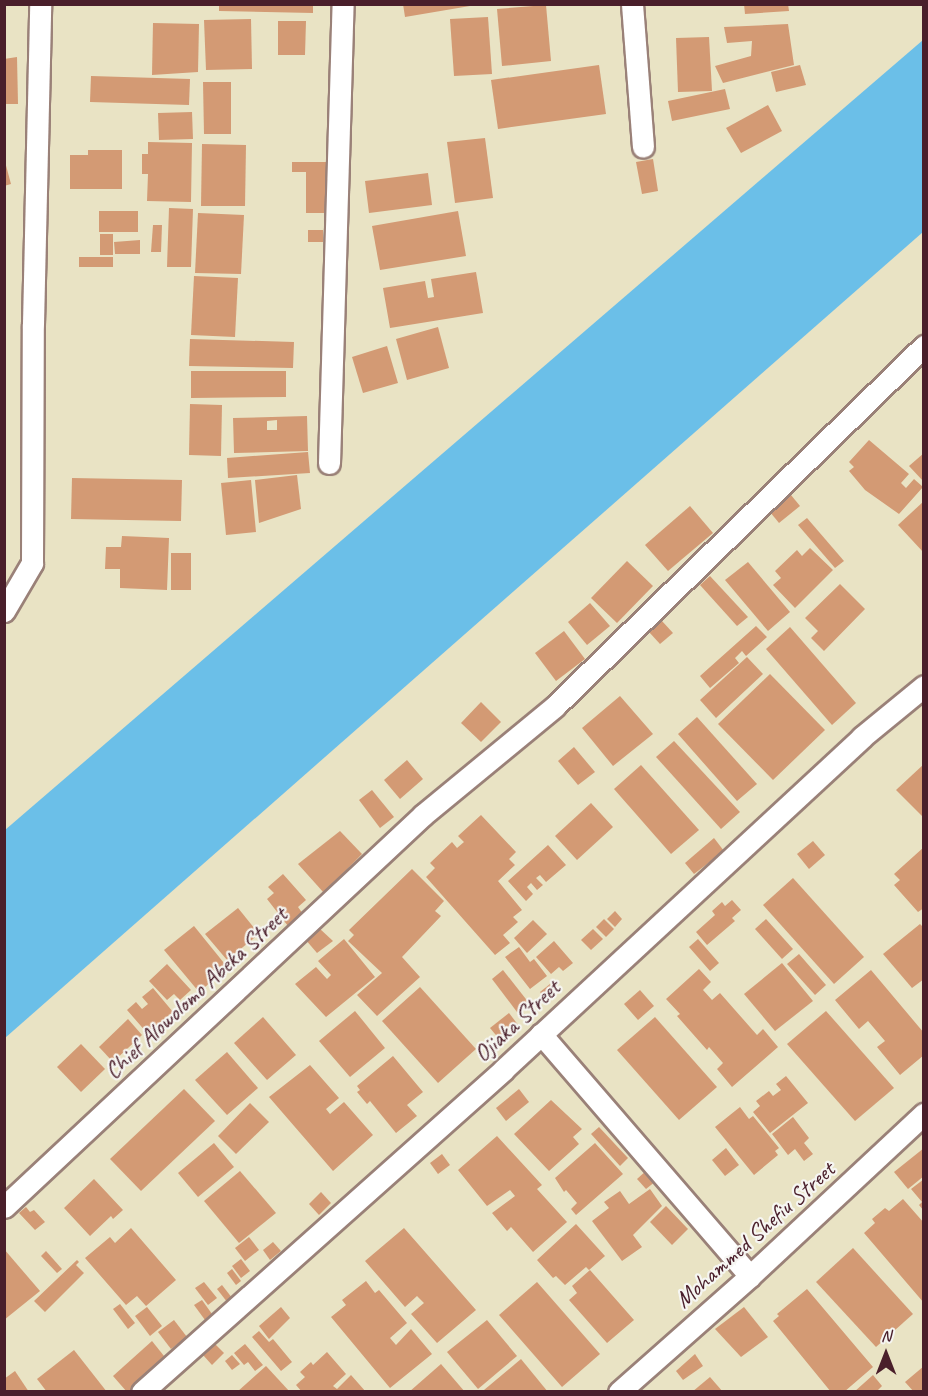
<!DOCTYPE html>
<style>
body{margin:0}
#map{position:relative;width:928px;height:1396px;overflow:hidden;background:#e9e3c4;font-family:Caveat,sans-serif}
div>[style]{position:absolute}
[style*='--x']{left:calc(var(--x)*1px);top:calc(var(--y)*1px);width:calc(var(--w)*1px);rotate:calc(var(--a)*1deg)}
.water>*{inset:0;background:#6bbfe8}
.building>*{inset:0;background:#d39a74}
.roads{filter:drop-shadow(2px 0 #9a8178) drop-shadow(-2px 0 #9a8178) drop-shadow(0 2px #9a8178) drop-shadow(0 -2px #9a8178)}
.street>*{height:21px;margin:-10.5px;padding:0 10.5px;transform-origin:10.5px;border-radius:10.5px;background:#fff}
span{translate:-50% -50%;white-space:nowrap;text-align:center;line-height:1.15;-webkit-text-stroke:4.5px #f6f6f2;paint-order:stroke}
.street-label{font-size:24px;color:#4a1f2b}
.frame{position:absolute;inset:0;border:6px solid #4a1f2b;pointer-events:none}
.north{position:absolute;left:856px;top:1324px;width:60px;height:60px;-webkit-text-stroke:4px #f6f6f2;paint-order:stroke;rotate:0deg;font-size:16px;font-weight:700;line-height:24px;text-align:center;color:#4a1f2b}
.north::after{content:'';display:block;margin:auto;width:21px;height:27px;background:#4a1f2b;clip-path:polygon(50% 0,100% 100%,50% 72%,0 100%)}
</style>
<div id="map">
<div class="water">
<i style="clip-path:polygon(923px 40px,923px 232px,5px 1038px,5px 830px)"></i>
</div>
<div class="building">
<i style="clip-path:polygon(219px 4px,313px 4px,313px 13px,219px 11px)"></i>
<i style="clip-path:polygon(403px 4px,469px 4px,470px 6px,405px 17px)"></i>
<i style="clip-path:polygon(744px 4px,788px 4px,789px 11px,745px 14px)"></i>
<i style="clip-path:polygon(546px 5px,551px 61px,502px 66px,497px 9px)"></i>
<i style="clip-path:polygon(488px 17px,492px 74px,454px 76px,450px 19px)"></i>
<i style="clip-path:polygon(251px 19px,252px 69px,206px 70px,204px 20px)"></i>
<i style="clip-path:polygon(278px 21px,306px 21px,305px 55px,278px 55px)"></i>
<i style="clip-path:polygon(153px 23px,199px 24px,198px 72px,152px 75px)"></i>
<i style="clip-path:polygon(788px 24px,794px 65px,723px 83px,715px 66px,751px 56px,752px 41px,727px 43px,724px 27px)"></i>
<i style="clip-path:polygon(709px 37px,712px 91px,678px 92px,676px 38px)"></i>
<i style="clip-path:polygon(17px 57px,18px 104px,4px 104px,4px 59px)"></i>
<i style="clip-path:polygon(599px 65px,606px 114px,498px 129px,491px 80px)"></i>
<i style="clip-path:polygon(800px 65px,806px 85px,776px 92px,771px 72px)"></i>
<i style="clip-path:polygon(91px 76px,190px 79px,189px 105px,90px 102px)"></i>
<i style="clip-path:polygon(203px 82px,231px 82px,231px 134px,204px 134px)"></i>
<i style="clip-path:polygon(725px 89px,730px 109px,672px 121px,668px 101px)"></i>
<i style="clip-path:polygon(768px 105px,782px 131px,741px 153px,726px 128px)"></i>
<i style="clip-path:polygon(192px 112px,193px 139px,159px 140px,158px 113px)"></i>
<i style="clip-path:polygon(485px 138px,493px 198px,455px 203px,447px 142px)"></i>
<i style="clip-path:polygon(148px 142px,192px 143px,191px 202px,147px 201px,148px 174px,142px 174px,142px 154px,148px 154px)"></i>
<i style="clip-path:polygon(202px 144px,246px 145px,245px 206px,201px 206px)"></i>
<i style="clip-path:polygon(88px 150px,122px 150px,122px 189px,70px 189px,70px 155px,88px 155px)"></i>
<i style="clip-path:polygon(4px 158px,11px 184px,4px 186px)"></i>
<i style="clip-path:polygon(653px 159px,658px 191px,642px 194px,636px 162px)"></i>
<i style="clip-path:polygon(292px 162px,326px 162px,326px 213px,306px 213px,306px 172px,292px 172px)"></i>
<i style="clip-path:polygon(428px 173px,432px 205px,369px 213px,365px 181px)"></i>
<i style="clip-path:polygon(169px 208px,193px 209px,191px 267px,167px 267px)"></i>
<i style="clip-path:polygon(99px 211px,138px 211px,138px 232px,99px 232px)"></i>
<i style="clip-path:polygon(458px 211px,466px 256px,380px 270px,372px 226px)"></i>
<i style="clip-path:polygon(198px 213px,244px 215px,241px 274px,195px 273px)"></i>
<i style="clip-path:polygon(153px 225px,162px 225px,161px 252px,151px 252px)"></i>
<i style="clip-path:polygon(308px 230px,323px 230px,323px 242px,308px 242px)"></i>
<i style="clip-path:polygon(100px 234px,113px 234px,113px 255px,100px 255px)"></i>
<i style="clip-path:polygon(140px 240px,140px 254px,115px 254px,114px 242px)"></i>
<i style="clip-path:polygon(79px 257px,113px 257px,113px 267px,79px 267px)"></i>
<i style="clip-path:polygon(476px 272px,483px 313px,390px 328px,383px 288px,425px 281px,428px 298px,434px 297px,431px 279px)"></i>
<i style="clip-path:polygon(194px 276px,238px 278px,235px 337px,191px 335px)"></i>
<i style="clip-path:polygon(438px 327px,449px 368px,407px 380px,396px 339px)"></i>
<i style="clip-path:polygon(190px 339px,294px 342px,293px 368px,189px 366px)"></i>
<i style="clip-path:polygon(387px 346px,398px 383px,363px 393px,352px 357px)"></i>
<i style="clip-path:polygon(191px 371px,286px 371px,286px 397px,191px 398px)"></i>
<i style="clip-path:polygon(190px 404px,222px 405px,221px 456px,189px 455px)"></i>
<i style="clip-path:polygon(evenodd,307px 416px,308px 451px,234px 453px,233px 418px,307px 416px,277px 420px,277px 430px,267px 430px,267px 421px,277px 420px)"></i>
<i style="clip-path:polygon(869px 440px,909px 474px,901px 483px,906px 488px,914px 479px,923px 487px,899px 514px,865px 490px,849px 471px,854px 467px,849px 462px)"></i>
<i style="clip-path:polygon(308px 452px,310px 473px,228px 478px,227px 458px)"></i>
<i style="clip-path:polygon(924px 453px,924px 482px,909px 466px)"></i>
<i style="clip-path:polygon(297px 475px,301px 509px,259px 523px,255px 480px)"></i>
<i style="clip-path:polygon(72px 478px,182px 480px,181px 521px,71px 519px)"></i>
<i style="clip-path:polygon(251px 480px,256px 532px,226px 535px,221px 483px)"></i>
<i style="clip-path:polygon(791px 495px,800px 506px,779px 523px,770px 512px)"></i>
<i style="clip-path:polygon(924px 501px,924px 553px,898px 525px)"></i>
<i style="clip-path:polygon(690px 506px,713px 533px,668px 571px,645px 545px)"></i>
<i style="clip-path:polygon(807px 518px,844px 561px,835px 568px,798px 525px)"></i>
<i style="clip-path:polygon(122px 536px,169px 538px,167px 590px,120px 588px,120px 569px,105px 569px,106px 547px,121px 547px)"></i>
<i style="clip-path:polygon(810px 548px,833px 570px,795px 608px,773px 585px,781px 578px,775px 571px,797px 550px,802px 556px)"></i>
<i style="clip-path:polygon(171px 553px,191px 553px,191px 590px,171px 590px)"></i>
<i style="clip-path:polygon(627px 561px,653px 586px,617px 623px,591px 598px)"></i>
<i style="clip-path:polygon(748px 562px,790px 612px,768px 631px,725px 580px)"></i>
<i style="clip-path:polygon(710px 576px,748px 617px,737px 626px,700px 585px)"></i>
<i style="clip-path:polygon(840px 584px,865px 609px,824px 651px,811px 638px,818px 631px,805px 618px)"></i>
<i style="clip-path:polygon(590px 603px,610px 626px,587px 645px,568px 622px)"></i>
<i style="clip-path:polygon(662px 621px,673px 633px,660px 644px,649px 632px)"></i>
<i style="clip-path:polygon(756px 626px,767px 637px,746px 656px,742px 651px,735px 658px,739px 663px,710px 688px,700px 676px)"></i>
<i style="clip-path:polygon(790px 627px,856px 703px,832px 725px,766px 649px)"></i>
<i style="clip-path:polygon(564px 631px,585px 659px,556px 681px,535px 653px)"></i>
<i style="clip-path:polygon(747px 657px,763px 674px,716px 718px,700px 700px)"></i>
<i style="clip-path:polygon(770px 674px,825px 730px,773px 780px,718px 724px)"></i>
<i style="clip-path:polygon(620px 696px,653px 734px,613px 766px,582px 728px)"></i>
<i style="clip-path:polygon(481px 702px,501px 722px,481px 742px,461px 723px)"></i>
<i style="clip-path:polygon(697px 717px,757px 784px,737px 801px,678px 734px)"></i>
<i style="clip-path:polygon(674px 741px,740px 812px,721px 829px,656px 757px)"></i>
<i style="clip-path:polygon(574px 747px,595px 772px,578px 785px,558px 761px)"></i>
<i style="clip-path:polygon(407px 760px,423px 779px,400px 799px,384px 780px)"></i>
<i style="clip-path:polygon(924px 764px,924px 818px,896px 790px)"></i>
<i style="clip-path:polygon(641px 765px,699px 830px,671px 854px,614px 789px)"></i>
<i style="clip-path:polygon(372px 790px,394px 817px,380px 828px,359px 800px)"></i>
<i style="clip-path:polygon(591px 803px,613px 827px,577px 860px,555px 836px)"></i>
<i style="clip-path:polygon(481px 815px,516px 852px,509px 859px,515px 865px,498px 881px,522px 910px,513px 917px,518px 922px,503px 935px,510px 943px,495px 955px,426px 877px,435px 868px,430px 863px,452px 842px,457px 848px,464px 842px,458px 836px)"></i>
<i style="clip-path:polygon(340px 831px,362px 854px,324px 893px,298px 864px)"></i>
<i style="clip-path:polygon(714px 838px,724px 851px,694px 874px,685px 863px)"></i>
<i style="clip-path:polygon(813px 841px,825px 855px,809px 869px,797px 854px)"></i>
<i style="clip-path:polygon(548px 845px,566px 865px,546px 882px,540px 875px,536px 878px,543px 885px,537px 890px,531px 883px,527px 887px,533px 894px,526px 901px,508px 881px)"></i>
<i style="clip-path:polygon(924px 847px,924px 908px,918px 912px,894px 885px,900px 880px,894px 874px)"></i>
<i style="clip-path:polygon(412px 869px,444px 901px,435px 911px,441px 916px,402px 957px,420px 977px,377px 1016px,357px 995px,382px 973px,348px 941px,354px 935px,349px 930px)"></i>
<i style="clip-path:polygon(283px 874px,306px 900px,298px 907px,303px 914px,288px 926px,267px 899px,274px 893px,268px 887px)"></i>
<i style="clip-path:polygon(793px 878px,864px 957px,834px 984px,763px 905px)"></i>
<i style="clip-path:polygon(732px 900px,741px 910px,732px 918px,735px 921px,707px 945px,696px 932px,715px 915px,712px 911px,722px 902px,725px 906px)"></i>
<i style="clip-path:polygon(238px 908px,259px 934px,227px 960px,205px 934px)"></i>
<i style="clip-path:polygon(615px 911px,622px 919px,615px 927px,607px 919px)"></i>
<i style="clip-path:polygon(604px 919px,614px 929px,606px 937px,596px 927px)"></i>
<i style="clip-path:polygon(766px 919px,793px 949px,782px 959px,755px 929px)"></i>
<i style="clip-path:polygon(533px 920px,547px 934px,527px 953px,514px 938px)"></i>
<i style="clip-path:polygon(920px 924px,924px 928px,924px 979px,912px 988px,883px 954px)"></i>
<i style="clip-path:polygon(194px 926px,228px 968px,199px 992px,164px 950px)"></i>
<i style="clip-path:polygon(319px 928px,333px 941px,317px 953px,305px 939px)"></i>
<i style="clip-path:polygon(593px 929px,603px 939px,591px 950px,581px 940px)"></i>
<i style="clip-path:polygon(344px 939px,375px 977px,326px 1017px,295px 984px,316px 967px,327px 979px,331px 975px,318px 961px)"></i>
<i style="clip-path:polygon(698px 939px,719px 963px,710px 971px,689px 947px)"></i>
<i style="clip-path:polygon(554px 941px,573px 963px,563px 971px,559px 967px,551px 974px,536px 957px)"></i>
<i style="clip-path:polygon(519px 947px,530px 962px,534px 959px,547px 976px,530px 989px,505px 957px)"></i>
<i style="clip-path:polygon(799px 954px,826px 985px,815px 995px,787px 964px)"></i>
<i style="clip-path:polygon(782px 963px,813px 1001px,775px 1031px,744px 994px)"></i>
<i style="clip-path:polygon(167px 964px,191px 990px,180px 1000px,174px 994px,167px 1000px,149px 981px)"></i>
<i style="clip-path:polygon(699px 969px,711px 982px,703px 990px,712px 1000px,720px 993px,757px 1035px,763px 1029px,778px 1047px,732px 1087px,717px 1069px,723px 1063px,709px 1047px,707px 1050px,677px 1016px,680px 1014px,666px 999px)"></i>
<i style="clip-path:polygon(503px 970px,529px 1003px,517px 1012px,492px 979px)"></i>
<i style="clip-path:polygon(871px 970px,924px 1033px,924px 1055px,900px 1075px,877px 1047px,885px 1041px,868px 1021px,859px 1029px,835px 1000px)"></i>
<i style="clip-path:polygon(550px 984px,555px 990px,544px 998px,540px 992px)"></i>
<i style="clip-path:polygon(420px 987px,476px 1049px,438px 1083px,382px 1021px)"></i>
<i style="clip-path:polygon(153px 988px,173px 1012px,147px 1033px,127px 1010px,136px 1002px,142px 1009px,148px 1004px,142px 997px)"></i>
<i style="clip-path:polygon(640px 990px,654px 1006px,638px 1020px,624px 1004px)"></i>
<i style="clip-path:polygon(355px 1011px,385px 1048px,350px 1077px,319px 1041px)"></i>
<i style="clip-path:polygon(826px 1011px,894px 1088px,855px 1121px,787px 1044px)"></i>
<i style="clip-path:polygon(509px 1013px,519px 1026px,500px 1040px,490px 1028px)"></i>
<i style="clip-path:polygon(263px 1017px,296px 1055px,267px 1080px,234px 1043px)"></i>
<i style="clip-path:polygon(655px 1017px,717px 1087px,679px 1120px,617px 1050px)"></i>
<i style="clip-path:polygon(128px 1019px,142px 1035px,113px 1062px,99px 1047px)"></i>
<i style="clip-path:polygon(81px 1044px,105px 1069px,81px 1092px,57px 1067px)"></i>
<i style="clip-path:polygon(227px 1052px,258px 1088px,227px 1115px,195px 1080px)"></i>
<i style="clip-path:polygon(393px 1056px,423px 1092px,407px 1105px,417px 1116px,396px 1133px,370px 1101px,367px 1104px,357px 1092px,360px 1090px,357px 1086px)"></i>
<i style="clip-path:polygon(310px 1065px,339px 1098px,326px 1109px,330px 1114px,344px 1102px,373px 1135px,333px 1171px,269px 1097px)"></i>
<i style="clip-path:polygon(786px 1076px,808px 1103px,770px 1133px,753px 1112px,760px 1106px,756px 1101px,769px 1091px,773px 1096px,781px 1090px,776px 1084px)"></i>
<i style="clip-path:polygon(184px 1089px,215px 1121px,141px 1191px,110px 1159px)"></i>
<i style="clip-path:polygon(519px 1089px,529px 1102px,506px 1121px,496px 1108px)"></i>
<i style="clip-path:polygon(551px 1100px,582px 1129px,573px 1137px,579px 1144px,549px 1171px,514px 1134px)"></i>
<i style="clip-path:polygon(250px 1103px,269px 1122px,236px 1154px,218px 1136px)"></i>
<i style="clip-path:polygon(740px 1107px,749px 1119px,753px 1116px,779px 1148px,775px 1151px,778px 1155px,754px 1175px,715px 1127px)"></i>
<i style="clip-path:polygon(793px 1117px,809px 1138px,804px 1143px,813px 1154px,804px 1161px,795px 1149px,788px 1155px,772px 1134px)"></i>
<i style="clip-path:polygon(599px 1127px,628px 1158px,620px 1166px,591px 1134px)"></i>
<i style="clip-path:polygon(497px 1136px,542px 1185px,537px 1189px,567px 1222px,533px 1252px,511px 1227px,507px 1231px,492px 1213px,515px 1196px,510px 1190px,487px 1206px,458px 1170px)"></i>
<i style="clip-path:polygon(214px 1143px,234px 1167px,198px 1197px,178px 1173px)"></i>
<i style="clip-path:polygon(595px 1143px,623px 1174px,576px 1215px,571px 1209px,577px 1203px,566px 1190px,564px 1192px,555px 1178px)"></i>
<i style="clip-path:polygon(726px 1148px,739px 1165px,725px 1176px,712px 1160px)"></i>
<i style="clip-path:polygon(924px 1148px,924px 1176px,908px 1189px,894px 1172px)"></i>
<i style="clip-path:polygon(442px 1154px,450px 1165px,438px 1174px,430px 1163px)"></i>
<i style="clip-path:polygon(647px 1170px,656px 1181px,646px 1189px,637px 1179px)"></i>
<i style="clip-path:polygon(240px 1171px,276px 1213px,239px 1243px,204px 1201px)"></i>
<i style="clip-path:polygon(94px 1179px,123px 1210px,113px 1219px,111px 1216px,90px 1236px,64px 1208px)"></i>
<i style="clip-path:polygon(924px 1179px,924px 1211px,919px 1205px,922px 1202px,911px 1189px)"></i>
<i style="clip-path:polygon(650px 1189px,662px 1206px,633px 1235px,642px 1247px,622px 1261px,592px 1221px,609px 1208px,604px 1202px,620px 1191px,629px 1204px)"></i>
<i style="clip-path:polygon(321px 1192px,331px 1203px,319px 1215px,309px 1204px)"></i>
<i style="clip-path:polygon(903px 1199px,924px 1223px,924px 1303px,864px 1233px,875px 1223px,872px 1219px,885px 1208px,889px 1211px)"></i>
<i style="clip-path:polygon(666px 1206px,688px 1229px,672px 1245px,650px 1222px)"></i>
<i style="clip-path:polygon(26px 1207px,30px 1212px,34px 1210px,45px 1222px,35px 1230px,19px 1213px)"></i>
<i style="clip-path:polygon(576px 1224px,605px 1256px,589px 1270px,586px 1267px,565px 1285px,556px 1276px,553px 1278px,537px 1260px)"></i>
<i style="clip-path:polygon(131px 1228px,176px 1280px,146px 1306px,137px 1296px,126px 1305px,85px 1258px,110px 1237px,115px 1243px)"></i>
<i style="clip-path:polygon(404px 1228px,476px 1310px,437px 1343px,411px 1314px,424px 1303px,417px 1296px,405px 1307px,365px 1261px)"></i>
<i style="clip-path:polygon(249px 1237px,259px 1250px,245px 1261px,235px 1248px)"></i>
<i style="clip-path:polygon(273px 1242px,281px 1251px,270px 1260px,263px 1250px)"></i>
<i style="clip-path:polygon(853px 1248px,913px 1314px,876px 1347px,816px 1282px)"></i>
<i style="clip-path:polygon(4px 1249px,40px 1291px,4px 1320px)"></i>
<i style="clip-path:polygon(46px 1251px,62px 1269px,57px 1273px,41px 1256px)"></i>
<i style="clip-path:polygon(241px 1259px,250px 1271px,241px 1278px,232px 1266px)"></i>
<i style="clip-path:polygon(77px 1260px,79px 1262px,76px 1265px,84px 1273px,45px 1312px,34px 1301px)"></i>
<i style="clip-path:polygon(232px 1269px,241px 1281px,236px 1285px,227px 1273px)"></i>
<i style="clip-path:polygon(590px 1270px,634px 1320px,607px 1343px,569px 1300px,577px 1293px,572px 1286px)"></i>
<i style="clip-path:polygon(366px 1281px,375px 1293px,379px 1290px,407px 1323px,390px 1338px,396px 1345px,411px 1329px,432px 1354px,390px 1388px,331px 1317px,346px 1305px,342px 1300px)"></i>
<i style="clip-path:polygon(204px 1282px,217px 1298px,208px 1305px,195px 1288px)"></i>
<i style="clip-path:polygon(537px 1282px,600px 1354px,562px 1387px,499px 1315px)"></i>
<i style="clip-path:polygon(222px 1285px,236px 1303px,231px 1307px,217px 1289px)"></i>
<i style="clip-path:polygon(807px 1289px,873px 1367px,844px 1392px,831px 1392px,773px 1321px,779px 1316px,777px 1314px)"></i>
<i style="clip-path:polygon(202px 1300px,212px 1314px,205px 1320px,194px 1305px)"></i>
<i style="clip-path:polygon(120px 1304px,135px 1323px,128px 1329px,113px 1309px)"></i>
<i style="clip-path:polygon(147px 1307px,162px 1326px,150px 1336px,135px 1316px)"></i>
<i style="clip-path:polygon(281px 1307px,290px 1318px,269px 1339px,259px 1326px)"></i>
<i style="clip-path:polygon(744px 1307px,768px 1337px,741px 1357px,715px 1329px)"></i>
<i style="clip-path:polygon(174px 1320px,187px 1337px,171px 1349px,158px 1332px)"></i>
<i style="clip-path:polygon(487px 1320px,517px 1356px,478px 1389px,447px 1352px)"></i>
<i style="clip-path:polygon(259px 1331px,269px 1342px,273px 1339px,292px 1362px,281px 1371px,252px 1337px)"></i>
<i style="clip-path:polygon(152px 1341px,168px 1361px,134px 1392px,127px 1392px,113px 1376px)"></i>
<i style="clip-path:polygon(215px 1344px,224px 1353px,212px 1365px,203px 1355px)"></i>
<i style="clip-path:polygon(245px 1344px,263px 1365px,255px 1371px,248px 1362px,244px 1365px,234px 1353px)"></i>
<i style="clip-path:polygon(74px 1350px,107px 1392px,47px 1392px,37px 1379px)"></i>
<i style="clip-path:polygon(327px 1352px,346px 1374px,333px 1386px,337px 1389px,351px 1375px,366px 1392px,302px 1392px,296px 1385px,305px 1377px,300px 1372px,311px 1362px,313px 1365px)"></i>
<i style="clip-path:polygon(695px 1354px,703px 1366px,683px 1380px,676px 1371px)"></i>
<i style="clip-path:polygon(232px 1355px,240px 1364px,232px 1370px,225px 1361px)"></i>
<i style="clip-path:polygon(521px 1359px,548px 1392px,485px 1392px,484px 1390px)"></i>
<i style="clip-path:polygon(441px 1364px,465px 1392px,409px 1392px)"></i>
<i style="clip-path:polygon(266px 1366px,290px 1392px,237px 1392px)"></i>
<i style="clip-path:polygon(924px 1366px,924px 1392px,914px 1392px,905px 1382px)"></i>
<i style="clip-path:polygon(15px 1371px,29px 1392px,4px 1392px,4px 1379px)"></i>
<i style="clip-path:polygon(873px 1375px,882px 1386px,876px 1392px,854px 1392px)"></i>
<i style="clip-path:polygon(710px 1377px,723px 1392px,692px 1392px)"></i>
</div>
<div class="roads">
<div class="street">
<i style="--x:632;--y:4;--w:143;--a:85.6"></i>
<i style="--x:329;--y:463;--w:459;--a:-88.3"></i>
<i style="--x:4;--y:611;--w:56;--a:-59.7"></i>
<i style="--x:32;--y:563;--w:239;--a:-89.8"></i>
<i style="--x:33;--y:324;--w:320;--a:-88.7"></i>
<i style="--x:541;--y:1034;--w:320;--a:49.2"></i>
<i style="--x:4;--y:1207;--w:574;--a:-43.09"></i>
<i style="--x:423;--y:815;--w:171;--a:-39.5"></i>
<i style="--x:555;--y:706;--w:516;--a:-44.29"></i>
<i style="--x:142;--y:1392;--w:485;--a:-41.7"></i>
<i style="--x:504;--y:1069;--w:488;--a:-42.8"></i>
<i style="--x:862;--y:737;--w:80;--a:-39.4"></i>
<i style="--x:619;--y:1392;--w:175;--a:-41.5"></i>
<i style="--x:750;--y:1276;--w:238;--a:-43"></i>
</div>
</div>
<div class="street-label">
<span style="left:196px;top:993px;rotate:-43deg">Chief Alowolomo Abeka Street</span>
<span style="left:517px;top:1021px;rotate:-43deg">Ojiaka Street</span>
<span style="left:755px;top:1235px;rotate:-42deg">Mohammed Shefiu Street</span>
</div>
<div class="frame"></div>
<div class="north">N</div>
</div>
